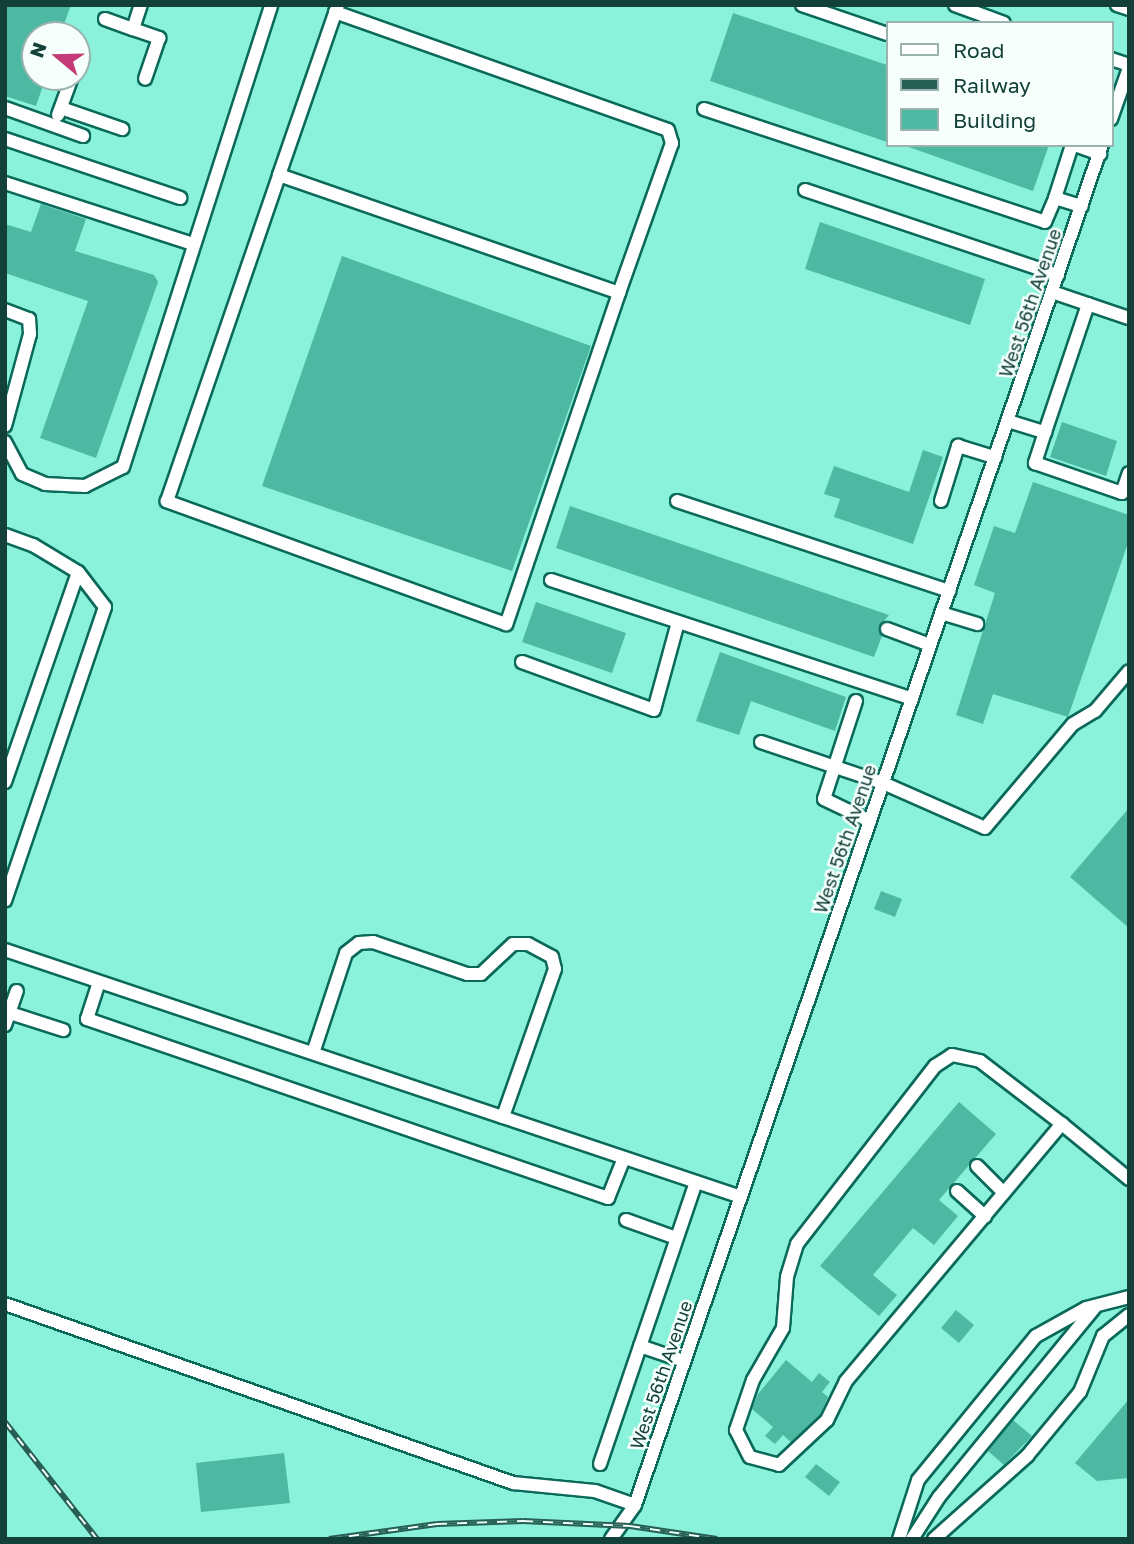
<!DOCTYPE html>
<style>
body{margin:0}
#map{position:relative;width:1134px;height:1544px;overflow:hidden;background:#8af2db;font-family:"Golos Text",sans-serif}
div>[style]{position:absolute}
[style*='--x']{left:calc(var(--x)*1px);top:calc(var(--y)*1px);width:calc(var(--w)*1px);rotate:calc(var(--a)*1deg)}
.building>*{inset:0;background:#4eb9a3}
.roads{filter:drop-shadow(2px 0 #0b695a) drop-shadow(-2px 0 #0b695a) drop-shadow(0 2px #0b695a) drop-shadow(0 -2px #0b695a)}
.minor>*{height:12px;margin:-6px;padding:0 6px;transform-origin:6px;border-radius:6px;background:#fff}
.rail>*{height:6px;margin-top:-3px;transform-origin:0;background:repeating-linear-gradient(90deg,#f6fffc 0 10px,#285f55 0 20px);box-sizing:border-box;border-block:2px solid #285f55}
span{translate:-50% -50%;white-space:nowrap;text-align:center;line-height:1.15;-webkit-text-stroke:5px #f6fffc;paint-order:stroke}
.street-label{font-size:18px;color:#134038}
.frame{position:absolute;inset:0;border:7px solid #134038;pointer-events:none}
.legend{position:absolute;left:886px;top:21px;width:228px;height:126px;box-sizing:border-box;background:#f6fffc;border:2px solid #9bb3ae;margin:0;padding:9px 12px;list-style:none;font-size:21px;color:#134038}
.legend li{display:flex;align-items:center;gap:14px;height:35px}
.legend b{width:35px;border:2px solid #9bb3ae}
.north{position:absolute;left:21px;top:21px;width:70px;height:70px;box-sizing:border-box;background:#f6fffc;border:2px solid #9bb3ae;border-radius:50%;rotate:289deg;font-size:19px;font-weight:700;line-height:28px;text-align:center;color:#134038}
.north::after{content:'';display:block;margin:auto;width:24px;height:32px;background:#c43b77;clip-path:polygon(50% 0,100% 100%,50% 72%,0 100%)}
</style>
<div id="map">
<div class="building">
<i style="clip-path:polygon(5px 5px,71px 5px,60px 35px,35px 35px,35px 77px,46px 77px,36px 106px,5px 96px)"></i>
<i style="clip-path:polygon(733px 13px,887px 65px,887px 142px,710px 81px)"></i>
<i style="clip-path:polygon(903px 145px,1049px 145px,1033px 191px)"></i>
<i style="clip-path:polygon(41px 204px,86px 219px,75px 251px,154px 275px,158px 282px,96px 458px,40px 438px,88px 301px,5px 273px,5px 224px,31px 232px)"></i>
<i style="clip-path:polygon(820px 222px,985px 279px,970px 325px,805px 269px)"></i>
<i style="clip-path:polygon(342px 256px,591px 346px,512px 571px,262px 486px)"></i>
<i style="clip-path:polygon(1062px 422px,1117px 441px,1106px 476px,1050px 457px)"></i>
<i style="clip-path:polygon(923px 450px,943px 457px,913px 544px,834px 517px,840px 499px,824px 494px,834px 466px,909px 492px)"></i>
<i style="clip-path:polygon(1033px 482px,1129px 515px,1129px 540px,1068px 717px,993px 694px,983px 724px,956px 715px,995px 593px,974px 585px,994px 526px,1015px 533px)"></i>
<i style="clip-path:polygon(570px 506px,889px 615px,879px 627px,882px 636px,874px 657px,556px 548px)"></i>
<i style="clip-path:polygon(536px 602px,626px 633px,612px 673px,522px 642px)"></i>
<i style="clip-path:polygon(720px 652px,846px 697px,835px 731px,751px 701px,739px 735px,696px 721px)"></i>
<i style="clip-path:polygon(1129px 808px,1129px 928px,1070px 877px)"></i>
<i style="clip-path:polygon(881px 891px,902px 899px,895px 917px,874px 909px)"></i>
<i style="clip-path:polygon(959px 1102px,996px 1134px,939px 1200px,958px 1216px,934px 1245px,913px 1228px,873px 1275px,897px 1295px,879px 1316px,820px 1266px)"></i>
<i style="clip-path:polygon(956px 1310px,974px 1325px,959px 1343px,941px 1328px)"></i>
<i style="clip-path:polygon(786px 1360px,812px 1382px,819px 1373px,830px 1382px,822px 1392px,828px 1397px,820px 1415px,791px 1442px,783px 1435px,775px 1444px,765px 1436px,773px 1427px,752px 1409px,758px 1394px)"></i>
<i style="clip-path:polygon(1129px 1399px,1129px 1478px,1097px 1481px,1075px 1463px)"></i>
<i style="clip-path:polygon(1013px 1420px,1032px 1436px,1004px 1465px,988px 1451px)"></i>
<i style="clip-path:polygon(284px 1453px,290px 1503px,201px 1512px,196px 1463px)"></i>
<i style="clip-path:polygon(816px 1464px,840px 1482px,829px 1496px,805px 1477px)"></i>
</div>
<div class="roads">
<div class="minor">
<i style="--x:802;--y:5;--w:90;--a:18.8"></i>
<i style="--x:955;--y:5;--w:52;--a:20.2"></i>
<i style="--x:1117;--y:5;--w:13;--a:18"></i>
<i style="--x:335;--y:12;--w:353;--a:19.5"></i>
<i style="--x:668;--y:130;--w:14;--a:73"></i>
<i style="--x:672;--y:143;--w:159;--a:109.5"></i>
<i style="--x:105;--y:19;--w:30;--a:20"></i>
<i style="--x:133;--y:29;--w:25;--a:-72"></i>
<i style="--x:133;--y:29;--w:28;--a:19"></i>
<i style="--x:159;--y:38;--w:43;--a:108.9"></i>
<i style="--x:1111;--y:59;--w:19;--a:18"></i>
<i style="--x:77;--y:62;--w:6;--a:-72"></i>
<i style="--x:5;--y:108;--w:83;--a:19.7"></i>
<i style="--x:61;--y:108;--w:65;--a:19"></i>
<i style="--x:704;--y:109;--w:359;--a:18.3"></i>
<i style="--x:1045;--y:222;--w:26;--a:-67"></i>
<i style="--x:1055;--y:198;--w:28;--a:17"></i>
<i style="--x:58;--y:115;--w:40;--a:-69.8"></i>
<i style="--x:1111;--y:119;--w:54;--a:-70.6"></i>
<i style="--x:5;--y:139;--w:185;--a:18.6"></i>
<i style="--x:1075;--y:145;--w:27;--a:20"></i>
<i style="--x:279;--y:175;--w:360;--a:19.1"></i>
<i style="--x:619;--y:293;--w:350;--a:108.8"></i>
<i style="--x:506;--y:624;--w:361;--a:-160.1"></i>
<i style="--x:167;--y:501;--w:345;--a:-71"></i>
<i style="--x:279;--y:175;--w:180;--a:-70.9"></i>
<i style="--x:5;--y:183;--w:198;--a:18"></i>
<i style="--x:805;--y:190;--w:267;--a:18.6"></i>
<i style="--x:1055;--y:198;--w:56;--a:-72.2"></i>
<i style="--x:1052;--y:292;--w:81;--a:18.7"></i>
<i style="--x:5;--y:310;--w:26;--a:21"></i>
<i style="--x:29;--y:319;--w:15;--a:86"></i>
<i style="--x:30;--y:334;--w:95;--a:105.2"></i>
<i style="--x:1008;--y:421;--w:39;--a:17"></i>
<i style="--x:1045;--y:432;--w:33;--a:108"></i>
<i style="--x:1035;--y:463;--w:92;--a:19"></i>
<i style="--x:1122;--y:493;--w:21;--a:-71"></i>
<i style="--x:1045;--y:432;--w:135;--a:-71.4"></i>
<i style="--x:5;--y:442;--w:36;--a:62"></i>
<i style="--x:22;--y:474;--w:25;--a:23"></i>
<i style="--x:45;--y:484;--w:40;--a:2.9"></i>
<i style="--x:85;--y:486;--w:42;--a:-26.6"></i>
<i style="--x:123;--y:467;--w:485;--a:-72.2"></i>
<i style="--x:677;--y:501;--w:287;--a:18.3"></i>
<i style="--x:941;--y:501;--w:58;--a:-72.8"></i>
<i style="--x:958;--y:446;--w:39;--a:17"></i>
<i style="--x:5;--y:535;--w:30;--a:20"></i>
<i style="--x:33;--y:545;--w:52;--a:31"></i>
<i style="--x:78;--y:572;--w:44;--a:52.4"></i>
<i style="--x:105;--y:607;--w:310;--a:108.8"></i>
<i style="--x:551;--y:580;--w:380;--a:18.2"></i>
<i style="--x:941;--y:613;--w:38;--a:17"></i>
<i style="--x:887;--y:629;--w:46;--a:20.4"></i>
<i style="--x:522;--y:662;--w:140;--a:20"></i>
<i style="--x:654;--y:710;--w:91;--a:-74.7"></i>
<i style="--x:856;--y:701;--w:103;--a:108.1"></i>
<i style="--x:824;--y:799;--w:51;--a:25.6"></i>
<i style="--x:761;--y:742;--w:129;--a:18.6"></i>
<i style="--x:883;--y:783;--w:111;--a:23.8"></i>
<i style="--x:985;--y:828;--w:136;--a:-49.8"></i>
<i style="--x:1073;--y:724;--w:26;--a:-31"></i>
<i style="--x:1095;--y:711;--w:52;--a:-49.6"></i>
<i style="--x:5;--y:782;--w:222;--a:-70.8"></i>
<i style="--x:5;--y:950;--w:776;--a:18.55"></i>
<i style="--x:99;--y:982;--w:39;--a:108"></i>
<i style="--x:87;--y:1019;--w:551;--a:18.96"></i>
<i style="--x:608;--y:1198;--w:43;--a:-68.2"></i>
<i style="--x:10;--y:1013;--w:56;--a:17.8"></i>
<i style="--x:5;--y:1025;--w:36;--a:-71"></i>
<i style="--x:313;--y:1053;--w:105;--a:-71.7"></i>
<i style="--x:346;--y:953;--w:16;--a:-38"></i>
<i style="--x:359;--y:943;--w:14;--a:-4"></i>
<i style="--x:373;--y:942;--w:99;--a:18.8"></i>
<i style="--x:467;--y:974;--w:14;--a:0"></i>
<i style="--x:481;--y:974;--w:44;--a:-43.2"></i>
<i style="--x:513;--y:944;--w:15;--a:0"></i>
<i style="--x:528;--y:944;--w:27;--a:28"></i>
<i style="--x:552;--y:957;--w:12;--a:76"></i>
<i style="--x:555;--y:969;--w:157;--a:109.4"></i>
<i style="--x:1062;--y:1124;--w:103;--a:-142.5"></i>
<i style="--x:980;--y:1061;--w:29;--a:-168"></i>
<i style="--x:952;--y:1055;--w:20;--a:147"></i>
<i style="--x:935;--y:1066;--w:225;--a:127.8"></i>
<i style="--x:797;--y:1244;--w:34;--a:107"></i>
<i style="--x:787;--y:1277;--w:51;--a:94.5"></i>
<i style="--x:783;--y:1328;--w:60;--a:120"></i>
<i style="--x:753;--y:1380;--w:53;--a:108.8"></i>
<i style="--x:736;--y:1430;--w:30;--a:63"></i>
<i style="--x:750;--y:1457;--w:30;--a:15"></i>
<i style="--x:779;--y:1465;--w:66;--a:-43.2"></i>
<i style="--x:827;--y:1420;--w:43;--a:-64"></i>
<i style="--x:846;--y:1381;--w:336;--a:-50"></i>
<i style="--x:1062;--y:1124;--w:87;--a:39.4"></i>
<i style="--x:977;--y:1166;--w:38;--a:45"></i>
<i style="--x:957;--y:1191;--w:38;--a:42"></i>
<i style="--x:626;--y:1220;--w:53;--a:19.8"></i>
<i style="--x:5;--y:1304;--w:539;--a:19.41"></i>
<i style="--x:513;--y:1483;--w:82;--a:5.6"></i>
<i style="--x:595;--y:1491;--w:42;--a:19.3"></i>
<i style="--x:640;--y:1346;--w:46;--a:18.8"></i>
<i style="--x:600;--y:1464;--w:298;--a:-71.2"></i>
<i style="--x:611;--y:1539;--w:42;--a:-54.8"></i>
<i style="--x:635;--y:1505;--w:1438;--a:-71.05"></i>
<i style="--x:899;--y:1539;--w:62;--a:-72.1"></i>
<i style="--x:918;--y:1480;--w:186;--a:-50.7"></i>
<i style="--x:1036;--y:1336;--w:57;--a:-29.2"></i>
<i style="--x:1086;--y:1308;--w:44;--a:-14.3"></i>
<i style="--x:912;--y:1539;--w:50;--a:-57.3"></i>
<i style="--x:939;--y:1497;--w:247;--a:-50.6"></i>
<i style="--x:934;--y:1539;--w:125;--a:-41.7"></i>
<i style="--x:1027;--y:1456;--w:83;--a:-50.4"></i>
<i style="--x:1080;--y:1392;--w:61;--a:-67.7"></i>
<i style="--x:1103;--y:1336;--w:33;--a:-39"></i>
</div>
</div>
<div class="rail">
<i style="--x:5;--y:1422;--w:149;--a:51.8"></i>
<i style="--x:329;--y:1539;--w:109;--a:-7.9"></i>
<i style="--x:437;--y:1524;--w:86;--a:-2"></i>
<i style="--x:523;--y:1521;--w:107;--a:2.7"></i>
<i style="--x:630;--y:1526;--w:88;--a:8.5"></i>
</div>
<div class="street-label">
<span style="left:1030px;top:303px;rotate:-71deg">West 56th Avenue</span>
<span style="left:845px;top:839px;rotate:-71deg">West 56th Avenue</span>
<span style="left:661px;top:1375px;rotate:-71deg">West 56th Avenue</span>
</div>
<div class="frame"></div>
<ul class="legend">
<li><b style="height:9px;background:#fff"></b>Road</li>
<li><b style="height:9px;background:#285f55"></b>Railway</li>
<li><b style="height:19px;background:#4eb9a3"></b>Building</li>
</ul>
<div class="north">N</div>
</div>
